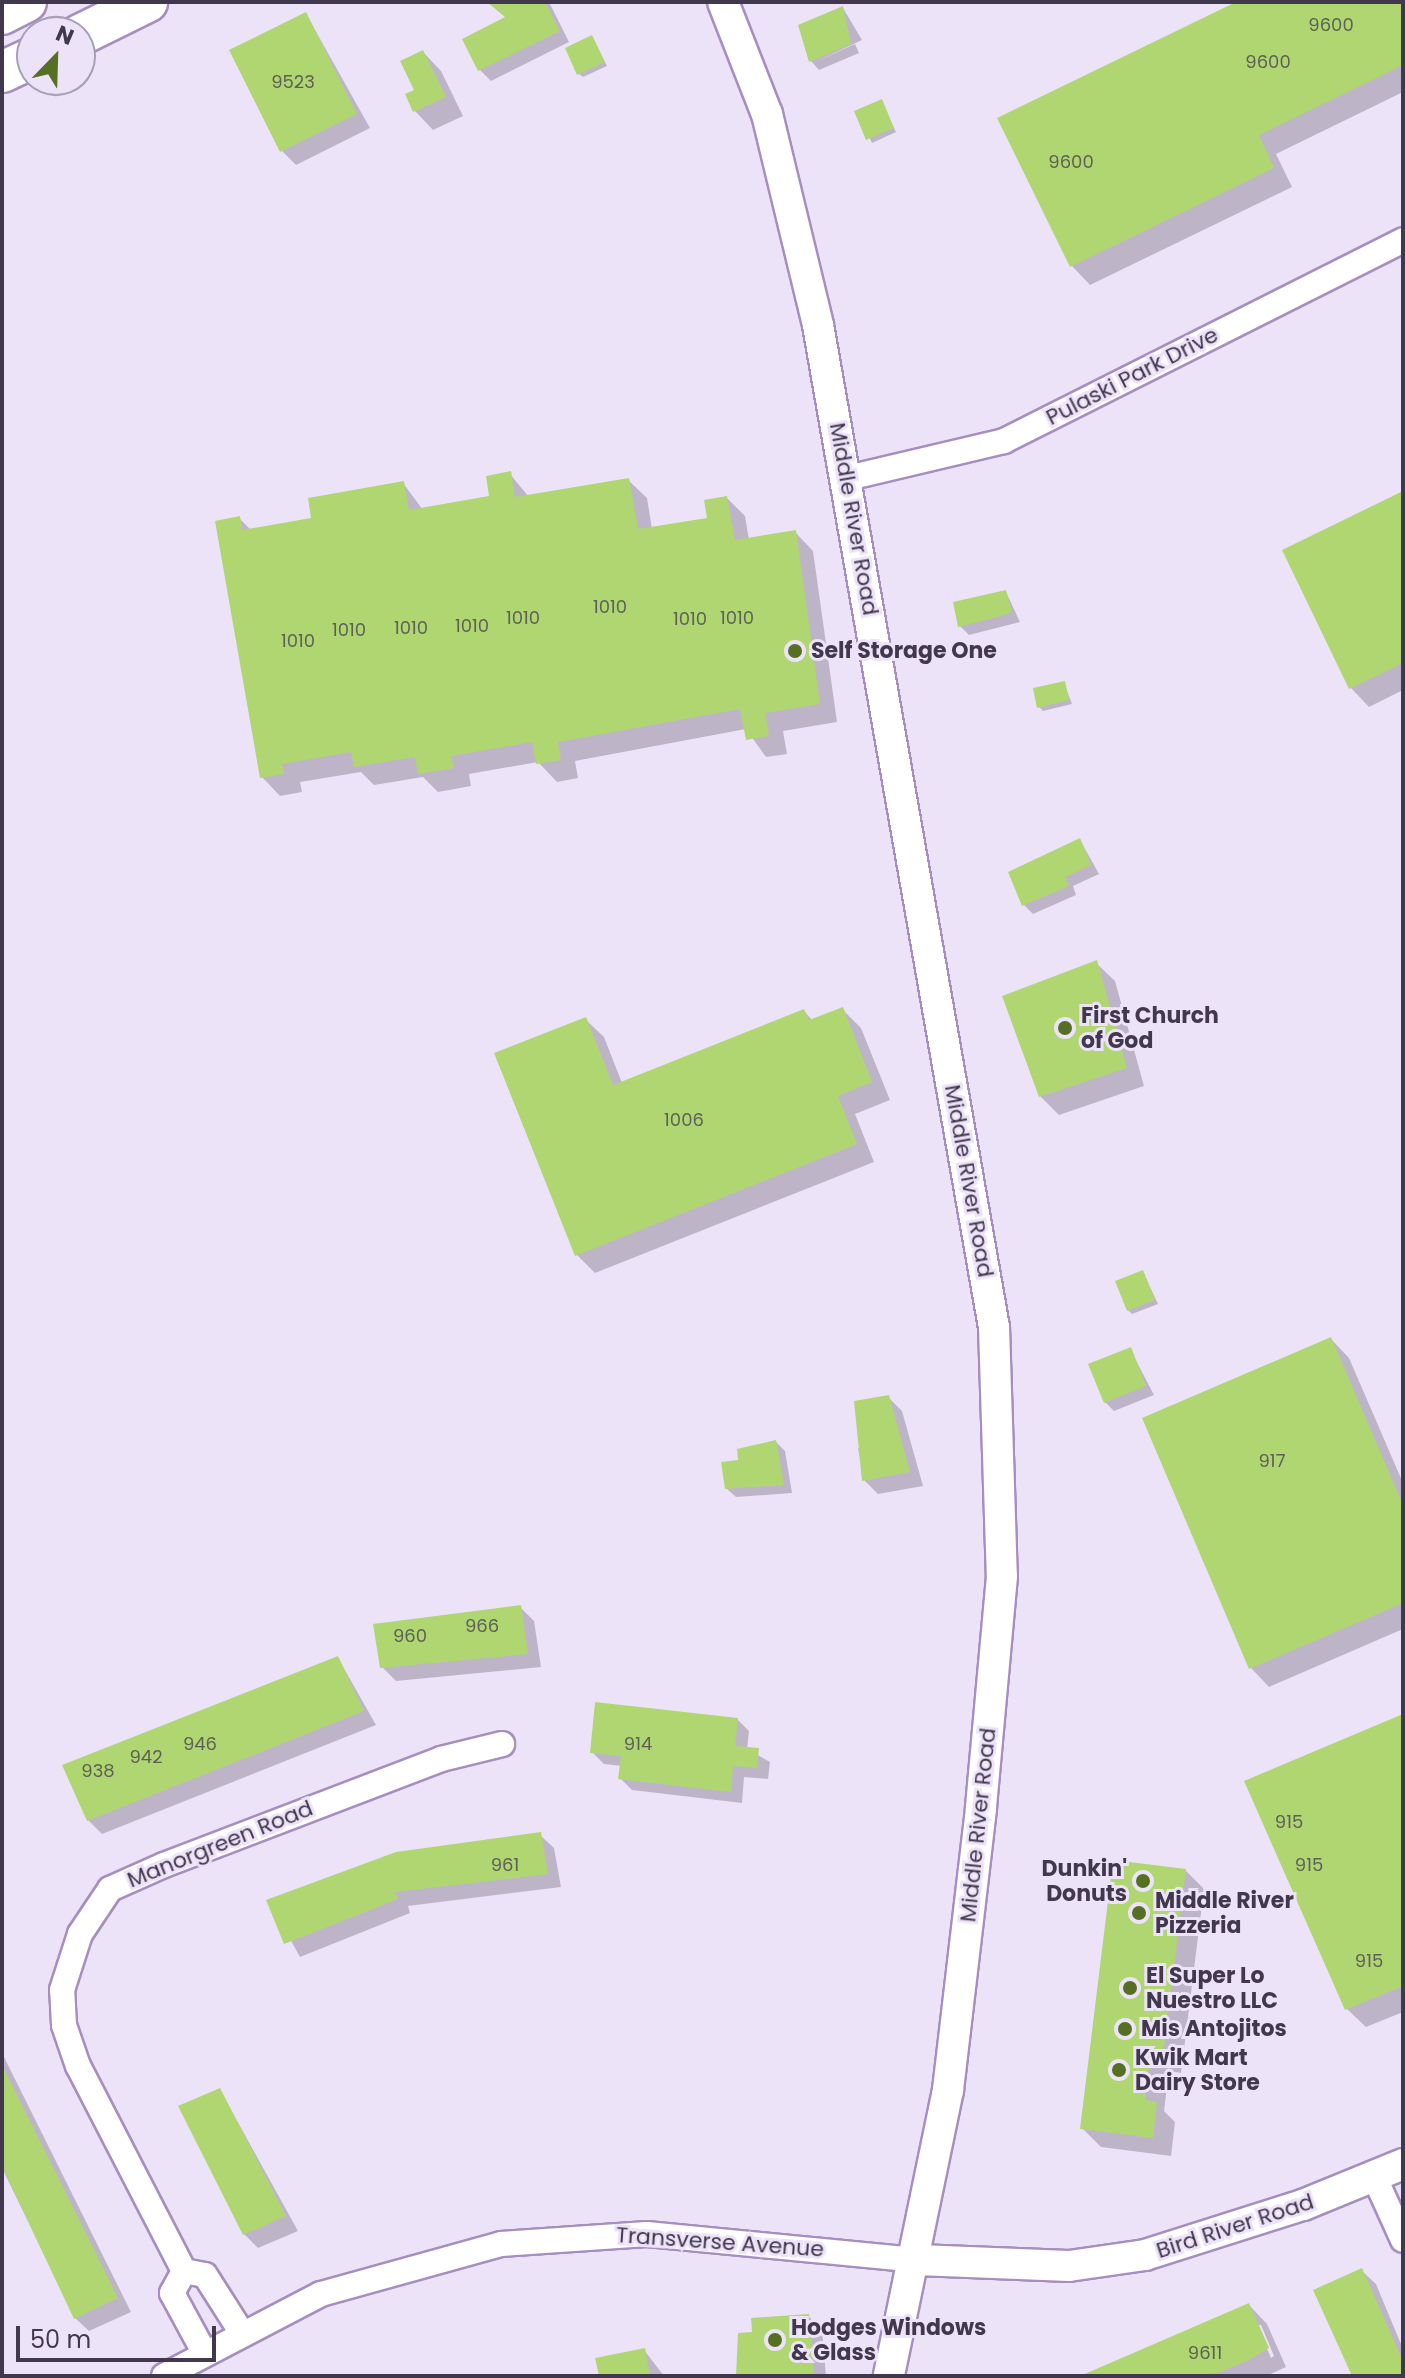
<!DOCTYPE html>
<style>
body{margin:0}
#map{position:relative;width:1405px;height:2378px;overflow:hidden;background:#ede3f9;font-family:Poppins,sans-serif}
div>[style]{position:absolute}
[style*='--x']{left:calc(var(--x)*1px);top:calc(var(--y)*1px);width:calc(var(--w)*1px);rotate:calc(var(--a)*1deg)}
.shadow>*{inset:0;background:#0003}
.building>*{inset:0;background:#b0d672}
.roads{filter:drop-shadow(2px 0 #a68ec0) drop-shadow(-2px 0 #a68ec0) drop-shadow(0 2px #a68ec0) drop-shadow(0 -2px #a68ec0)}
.minor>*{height:24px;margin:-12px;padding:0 12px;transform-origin:12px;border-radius:12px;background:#fff}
.tertiary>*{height:30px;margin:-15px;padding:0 15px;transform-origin:15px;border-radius:15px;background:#fff}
.trunk>*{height:40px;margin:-20px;padding:0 20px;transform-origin:20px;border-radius:20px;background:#fff}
.dots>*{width:22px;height:22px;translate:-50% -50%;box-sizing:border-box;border:4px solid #ede3f9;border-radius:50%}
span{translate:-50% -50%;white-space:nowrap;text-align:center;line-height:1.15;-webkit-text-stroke:6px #ede3f9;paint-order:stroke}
.number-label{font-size:18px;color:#5e6056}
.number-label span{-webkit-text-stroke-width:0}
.street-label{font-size:22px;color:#42384d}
.poi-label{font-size:22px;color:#42384d;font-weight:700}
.left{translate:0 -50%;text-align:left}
.right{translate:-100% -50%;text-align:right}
.frame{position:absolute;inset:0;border:4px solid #42384d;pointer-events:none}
.north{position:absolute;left:16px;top:16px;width:80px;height:80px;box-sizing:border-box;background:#ede3f9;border:2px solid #a99fb4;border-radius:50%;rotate:23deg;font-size:22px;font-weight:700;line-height:32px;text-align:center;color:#42384d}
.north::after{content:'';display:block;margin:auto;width:28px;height:36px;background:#557023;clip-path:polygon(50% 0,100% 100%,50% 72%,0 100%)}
.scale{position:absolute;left:16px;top:2326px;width:200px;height:36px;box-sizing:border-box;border:4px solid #42384d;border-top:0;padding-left:10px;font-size:24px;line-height:28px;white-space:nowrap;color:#42384d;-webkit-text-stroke:6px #ede3f9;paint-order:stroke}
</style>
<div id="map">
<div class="shadow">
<i style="clip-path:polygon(488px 2px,549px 2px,569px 42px,491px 81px,480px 70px,508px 19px)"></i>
<i style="clip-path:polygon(1240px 2px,1403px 2px,1403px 92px,1276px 154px,1292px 187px,1090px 285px,1072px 266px,1000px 119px)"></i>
<i style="clip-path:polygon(843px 8px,862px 40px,813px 63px,855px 44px,859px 53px,819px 70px,811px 61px,800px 26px)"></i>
<i style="clip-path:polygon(306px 14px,370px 128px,296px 165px,282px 151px)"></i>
<i style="clip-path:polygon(592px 37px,607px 66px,583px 77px,579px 74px)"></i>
<i style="clip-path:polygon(423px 52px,441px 71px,463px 116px,433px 130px,415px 111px)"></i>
<i style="clip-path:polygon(881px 102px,896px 132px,872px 143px,857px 112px)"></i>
<i style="clip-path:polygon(510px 474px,529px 497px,628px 480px,647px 498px,652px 529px,709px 520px,727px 498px,745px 516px,749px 540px,795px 532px,813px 551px,837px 722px,783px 731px,787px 754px,766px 757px,746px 729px,575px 761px,578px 778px,557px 782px,538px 762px,469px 774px,471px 786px,438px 792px,423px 777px,374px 785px,361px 772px,300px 782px,302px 792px,280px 796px,262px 777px,239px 518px,251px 530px,313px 519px,403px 483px,423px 510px,492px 498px)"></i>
<i style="clip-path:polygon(1403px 493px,1403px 690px,1369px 707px,1351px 688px,1284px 551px)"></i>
<i style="clip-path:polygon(1006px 592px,1020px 622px,969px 635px,960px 626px)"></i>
<i style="clip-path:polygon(1064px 683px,1072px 704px,1043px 711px,1039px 707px)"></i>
<i style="clip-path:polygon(1080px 840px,1099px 874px,1073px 886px,1076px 895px,1033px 914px,1024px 905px)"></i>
<i style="clip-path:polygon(1096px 963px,1115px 981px,1144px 1086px,1059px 1115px,1040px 1096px)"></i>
<i style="clip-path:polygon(842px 1009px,861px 1028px,890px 1100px,855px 1114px,874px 1162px,595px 1273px,577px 1255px,585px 1019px,604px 1037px,622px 1083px,804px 1011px,813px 1021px)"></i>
<i style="clip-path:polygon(1143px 1272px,1158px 1304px,1132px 1314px,1128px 1310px)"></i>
<i style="clip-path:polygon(1331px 1339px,1349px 1358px,1403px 1483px,1403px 1629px,1269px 1687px,1251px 1668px)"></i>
<i style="clip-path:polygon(1130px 1349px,1154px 1395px,1114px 1411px,1105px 1402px)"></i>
<i style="clip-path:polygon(888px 1397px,902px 1411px,923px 1486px,878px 1494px,864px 1480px,858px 1448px,865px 1447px)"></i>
<i style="clip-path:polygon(776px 1442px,785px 1451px,792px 1493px,736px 1497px,726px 1488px)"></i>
<i style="clip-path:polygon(520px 1607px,534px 1621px,541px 1667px,396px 1681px,382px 1667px)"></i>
<i style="clip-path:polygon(338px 1658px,376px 1725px,102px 1834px,88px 1820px)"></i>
<i style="clip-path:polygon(1403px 1717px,1403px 2012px,1366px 2027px,1347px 2009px)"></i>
<i style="clip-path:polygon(737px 1719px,749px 1731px,747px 1749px,770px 1762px,768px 1779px,744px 1777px,742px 1803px,632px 1790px,620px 1778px,622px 1766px,604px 1764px,592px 1752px)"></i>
<i style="clip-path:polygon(540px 1835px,554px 1848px,561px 1887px,408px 1906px,410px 1913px,300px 1957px,269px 1901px)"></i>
<i style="clip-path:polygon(1185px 1870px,1204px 1889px,1181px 2073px,1169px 2071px,1164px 2111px,1175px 2122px,1171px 2156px,1101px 2147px,1083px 2129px)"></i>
<i style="clip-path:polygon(2px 2053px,131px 2312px,89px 2331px,75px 2318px,2px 2168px)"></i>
<i style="clip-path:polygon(220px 2090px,298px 2231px,258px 2248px,244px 2234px)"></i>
<i style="clip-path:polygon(1362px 2271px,1376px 2284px,1403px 2349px,1403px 2376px,1354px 2376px)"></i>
<i style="clip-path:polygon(evenodd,1249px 2305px,1267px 2324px,1286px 2367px,1266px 2376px,1091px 2376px,1249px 2305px,1257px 2325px,1261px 2325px,1274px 2356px,1271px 2358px,1257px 2325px)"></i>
<i style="clip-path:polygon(808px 2316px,822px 2329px,826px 2376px,740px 2376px)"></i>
<i style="clip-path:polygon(644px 2350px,664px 2376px,601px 2376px)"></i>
</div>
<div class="building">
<i style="clip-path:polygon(487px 2px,545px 2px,560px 31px,478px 71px,462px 39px,505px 17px)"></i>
<i style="clip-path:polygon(1236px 2px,1403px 2px,1403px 65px,1259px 135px,1274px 168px,1070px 267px,997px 118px)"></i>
<i style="clip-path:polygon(843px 6px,851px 44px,809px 62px,798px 25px)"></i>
<i style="clip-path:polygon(306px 12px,357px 114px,280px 152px,229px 50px)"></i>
<i style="clip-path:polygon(592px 35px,605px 62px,577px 75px,565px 48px)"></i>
<i style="clip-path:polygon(423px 50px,446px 97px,413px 112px,405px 94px,414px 90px,400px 61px)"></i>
<i style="clip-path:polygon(882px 99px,894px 128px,866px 140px,854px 111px)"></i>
<i style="clip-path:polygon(511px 471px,515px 497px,629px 478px,638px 529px,707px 518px,704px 500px,727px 496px,735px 540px,796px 530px,820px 704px,765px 713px,769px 736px,746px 740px,740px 709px,558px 742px,561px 760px,536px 764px,532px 742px,451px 756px,454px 768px,418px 774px,415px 757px,354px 767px,351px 752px,282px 764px,284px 774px,260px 778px,215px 521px,240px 516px,242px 530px,311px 518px,308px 498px,404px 481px,409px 510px,489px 496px,486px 476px)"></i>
<i style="clip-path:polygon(1403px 491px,1403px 663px,1349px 689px,1282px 550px)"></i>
<i style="clip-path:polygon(1006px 590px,1012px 613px,958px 627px,953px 602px)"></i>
<i style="clip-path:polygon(1065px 681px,1069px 700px,1037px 708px,1033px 688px)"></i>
<i style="clip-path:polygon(1080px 838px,1091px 865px,1065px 877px,1069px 886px,1022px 906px,1008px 872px)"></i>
<i style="clip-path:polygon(1097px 960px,1127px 1068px,1039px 1097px,1002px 996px)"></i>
<i style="clip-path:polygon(843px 1007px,872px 1082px,838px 1096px,857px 1144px,575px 1256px,494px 1053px,586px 1017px,613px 1085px,804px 1009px,809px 1020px)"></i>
<i style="clip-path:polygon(1143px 1270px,1155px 1300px,1127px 1311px,1115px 1281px)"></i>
<i style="clip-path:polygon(1331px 1337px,1403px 1505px,1403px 1603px,1249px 1669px,1142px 1418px)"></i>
<i style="clip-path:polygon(1131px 1347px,1146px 1386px,1104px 1403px,1088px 1364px)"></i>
<i style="clip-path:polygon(889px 1395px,910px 1472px,862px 1481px,854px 1401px)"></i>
<i style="clip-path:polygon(776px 1440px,784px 1485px,725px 1489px,721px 1462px,738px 1460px,737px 1449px)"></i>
<i style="clip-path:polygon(521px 1605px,528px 1654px,380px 1668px,373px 1624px)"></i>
<i style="clip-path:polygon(338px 1656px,364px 1711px,87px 1821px,62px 1765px)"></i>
<i style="clip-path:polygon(595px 1702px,738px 1718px,735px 1746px,759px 1748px,757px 1768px,733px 1766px,731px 1792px,618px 1779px,621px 1756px,590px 1753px)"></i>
<i style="clip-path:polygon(1403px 1714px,1403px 1986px,1345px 2010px,1244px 1781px)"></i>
<i style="clip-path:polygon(541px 1832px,548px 1874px,395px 1892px,398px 1899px,284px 1944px,266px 1900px,396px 1852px)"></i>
<i style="clip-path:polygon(1113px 1860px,1186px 1869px,1163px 2055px,1151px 2054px,1145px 2100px,1157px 2102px,1153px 2138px,1080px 2129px)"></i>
<i style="clip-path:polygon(2px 2065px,118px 2298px,74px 2319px,2px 2166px)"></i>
<i style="clip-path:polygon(220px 2088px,286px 2216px,243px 2235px,178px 2106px)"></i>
<i style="clip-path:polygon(1362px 2268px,1403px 2361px,1403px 2376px,1352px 2376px,1313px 2290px)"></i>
<i style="clip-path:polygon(1249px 2303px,1269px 2348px,1249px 2360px,1211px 2376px,1080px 2376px)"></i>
<i style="clip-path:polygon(809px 2314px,814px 2376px,736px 2376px,738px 2333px,752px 2332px,751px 2318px)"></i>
<i style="clip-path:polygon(645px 2348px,650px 2376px,599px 2376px,595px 2358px)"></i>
</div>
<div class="roads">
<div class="minor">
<i style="--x:848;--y:478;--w:160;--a:-13.3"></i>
<i style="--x:1004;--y:441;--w:447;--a:-26.7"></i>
<i style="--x:1374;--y:2176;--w:70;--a:65.6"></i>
<i style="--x:184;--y:2271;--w:231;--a:-117.3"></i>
<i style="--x:78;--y:2066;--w:43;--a:-108.9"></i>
<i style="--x:64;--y:2025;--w:35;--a:-93"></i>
<i style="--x:62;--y:1990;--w:59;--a:-72.2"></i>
<i style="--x:80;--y:1934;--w:54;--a:-56.3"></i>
<i style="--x:110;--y:1889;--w:59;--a:-24"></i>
<i style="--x:164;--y:1865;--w:297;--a:-20.9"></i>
<i style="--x:441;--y:1759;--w:63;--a:-13.8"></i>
<i style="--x:204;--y:2352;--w:67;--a:-118.5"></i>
<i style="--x:172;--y:2293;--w:25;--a:-61"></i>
<i style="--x:184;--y:2271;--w:21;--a:11"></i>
<i style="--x:205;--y:2275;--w:69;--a:57.5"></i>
<i style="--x:164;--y:2376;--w:177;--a:-27.6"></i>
<i style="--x:321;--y:2294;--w:187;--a:-15.5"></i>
<i style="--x:501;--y:2244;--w:146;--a:-3.9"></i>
<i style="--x:647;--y:2234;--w:272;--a:5.5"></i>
</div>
<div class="tertiary">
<i style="--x:723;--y:2;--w:120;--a:68.6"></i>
<i style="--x:767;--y:114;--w:217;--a:76.4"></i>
<i style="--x:818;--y:325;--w:1017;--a:80.04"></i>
<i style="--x:994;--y:1327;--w:249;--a:88.2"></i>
<i style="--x:1002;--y:1576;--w:234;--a:95.2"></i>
<i style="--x:981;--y:1809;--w:283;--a:96.7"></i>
<i style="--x:948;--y:2090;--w:292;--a:101.7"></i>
<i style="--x:918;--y:2260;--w:151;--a:2.3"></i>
<i style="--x:1069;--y:2266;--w:77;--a:-8.2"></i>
<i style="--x:1145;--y:2255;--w:166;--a:-17.6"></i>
<i style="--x:1303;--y:2205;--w:108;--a:-22.3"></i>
</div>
<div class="trunk">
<i style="--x:2;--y:14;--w:27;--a:-27"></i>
<i style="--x:80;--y:35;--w:75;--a:-26.2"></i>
<i style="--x:2;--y:72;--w:33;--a:-25"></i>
</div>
</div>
<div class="dots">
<i style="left:795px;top:651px;background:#557023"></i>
<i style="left:1065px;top:1028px;background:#557023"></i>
<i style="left:1143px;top:1881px;background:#557023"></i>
<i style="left:1139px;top:1913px;background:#557023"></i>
<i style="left:1130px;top:1988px;background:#557023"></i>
<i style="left:1125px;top:2029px;background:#557023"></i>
<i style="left:1119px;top:2070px;background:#557023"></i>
<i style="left:775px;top:2340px;background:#557023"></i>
</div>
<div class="number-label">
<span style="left:1331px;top:25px">9600</span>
<span style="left:1268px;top:62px">9600</span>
<span style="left:293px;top:82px">9523</span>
<span style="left:1071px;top:162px">9600</span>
<span style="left:610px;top:607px">1010</span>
<span style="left:523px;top:618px">1010</span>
<span style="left:737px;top:618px">1010</span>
<span style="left:690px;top:619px">1010</span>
<span style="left:472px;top:626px">1010</span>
<span style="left:411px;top:628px">1010</span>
<span style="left:349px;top:630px">1010</span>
<span style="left:298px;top:641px">1010</span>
<span style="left:684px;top:1120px">1006</span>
<span style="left:1272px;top:1461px">917</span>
<span style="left:482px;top:1626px">966</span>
<span style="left:410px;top:1636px">960</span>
<span style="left:200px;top:1744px">946</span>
<span style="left:638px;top:1744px">914</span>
<span style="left:146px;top:1757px">942</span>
<span style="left:98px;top:1771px">938</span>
<span style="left:1289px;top:1822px">915</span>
<span style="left:505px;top:1865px">961</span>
<span style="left:1309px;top:1865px">915</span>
<span style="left:1369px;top:1961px">915</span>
<span style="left:1205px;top:2353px">9611</span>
</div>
<div class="street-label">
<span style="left:1132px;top:376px;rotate:-27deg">Pulaski Park Drive</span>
<span style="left:854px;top:519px;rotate:80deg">Middle River Road</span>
<span style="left:969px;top:1181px;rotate:80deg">Middle River Road</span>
<span style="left:978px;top:1825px;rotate:-84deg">Middle River Road</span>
<span style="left:220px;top:1844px;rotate:-22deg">Manorgreen Road</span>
<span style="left:1235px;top:2226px;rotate:-18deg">Bird River Road</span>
<span style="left:720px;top:2242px;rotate:4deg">Transverse Avenue</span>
</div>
<div class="poi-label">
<span class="left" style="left:811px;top:651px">Self Storage One</span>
<span class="left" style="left:1081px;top:1028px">First Church<br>of God</span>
<span class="right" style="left:1127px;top:1881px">Dunkin'<br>Donuts</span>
<span class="left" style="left:1155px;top:1913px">Middle River<br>Pizzeria</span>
<span class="left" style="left:1146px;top:1988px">El Super Lo<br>Nuestro LLC</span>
<span class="left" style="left:1141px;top:2029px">Mis Antojitos</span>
<span class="left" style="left:1135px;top:2070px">Kwik Mart<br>Dairy Store</span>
<span class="left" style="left:791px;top:2340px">Hodges Windows<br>&amp; Glass</span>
</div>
<div class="frame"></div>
<div class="north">N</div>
<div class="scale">50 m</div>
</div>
